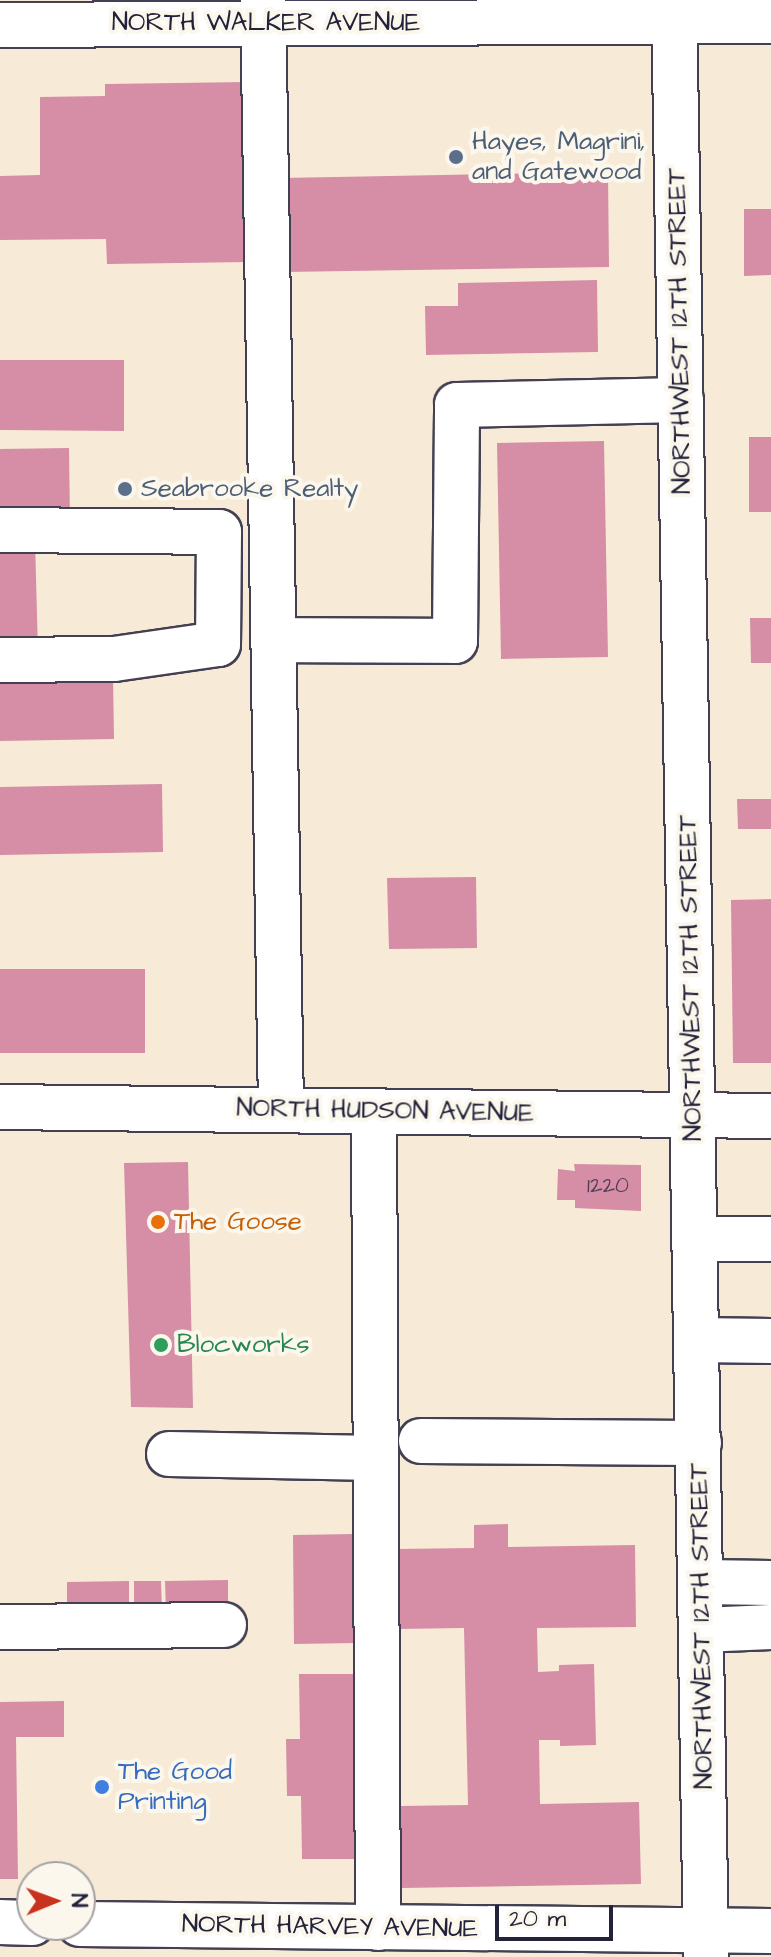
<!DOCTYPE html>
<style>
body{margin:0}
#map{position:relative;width:771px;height:1957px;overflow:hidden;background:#f7ebd7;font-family:"Architects Daughter",sans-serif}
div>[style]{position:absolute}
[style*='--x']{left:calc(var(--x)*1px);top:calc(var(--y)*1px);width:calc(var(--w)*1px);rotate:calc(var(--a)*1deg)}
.building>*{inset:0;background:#d68da6}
.roads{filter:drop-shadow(2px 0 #424052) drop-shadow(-2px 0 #424052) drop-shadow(0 2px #424052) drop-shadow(0 -2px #424052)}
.minor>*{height:44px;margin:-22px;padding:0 22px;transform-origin:22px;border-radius:22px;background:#fff}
.dots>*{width:22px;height:22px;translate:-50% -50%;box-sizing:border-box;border:4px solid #fbf7ec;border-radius:50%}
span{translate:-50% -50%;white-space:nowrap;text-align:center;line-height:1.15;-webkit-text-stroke:8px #fbf7ec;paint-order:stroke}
.number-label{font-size:22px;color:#4f3d56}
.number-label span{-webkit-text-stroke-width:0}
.street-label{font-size:26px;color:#22223b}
.service-label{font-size:26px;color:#4e5e75}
.left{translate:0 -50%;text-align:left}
.food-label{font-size:26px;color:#c56008}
.leisure-label{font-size:26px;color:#27864d}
.shop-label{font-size:26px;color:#366cbe}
.north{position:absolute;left:16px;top:1861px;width:80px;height:80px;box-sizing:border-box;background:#fbf7ec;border:2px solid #a4a2a5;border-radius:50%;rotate:89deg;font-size:22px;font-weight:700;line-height:32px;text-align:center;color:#22223b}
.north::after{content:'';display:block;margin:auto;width:28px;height:36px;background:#c8321e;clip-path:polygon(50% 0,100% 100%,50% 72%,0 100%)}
.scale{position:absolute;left:495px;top:1905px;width:118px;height:36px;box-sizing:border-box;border:4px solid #22223b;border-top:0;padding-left:10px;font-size:24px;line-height:28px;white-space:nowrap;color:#22223b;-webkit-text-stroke:6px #fbf7ec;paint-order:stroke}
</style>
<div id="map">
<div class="building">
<i style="clip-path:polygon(247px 82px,250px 262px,107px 264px,106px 239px,0 240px,0 176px,40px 175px,40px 97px,105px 96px,105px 84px)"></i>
<i style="clip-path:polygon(608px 172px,609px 267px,284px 272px,282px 178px)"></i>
<i style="clip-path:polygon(744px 209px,771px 209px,771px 275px,744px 276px)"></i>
<i style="clip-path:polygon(597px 280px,598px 352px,426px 355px,425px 306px,458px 306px,458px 283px)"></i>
<i style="clip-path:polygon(0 360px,124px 360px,124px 431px,0 430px)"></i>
<i style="clip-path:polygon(749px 437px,771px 437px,771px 512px,749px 512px)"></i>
<i style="clip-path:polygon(604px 441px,608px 657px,501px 659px,497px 443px)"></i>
<i style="clip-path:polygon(69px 448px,70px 524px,0 525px,0 449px)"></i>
<i style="clip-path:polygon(35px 540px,38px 653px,0 654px,0 541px)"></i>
<i style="clip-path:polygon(750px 618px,771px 618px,771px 663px,751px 663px)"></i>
<i style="clip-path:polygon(113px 677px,114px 739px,0 741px,0 679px)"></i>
<i style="clip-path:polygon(162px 784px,163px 852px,0 855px,0 787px)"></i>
<i style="clip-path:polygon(737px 799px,771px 799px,771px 829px,738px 829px)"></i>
<i style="clip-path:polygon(476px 877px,477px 948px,389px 949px,387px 878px)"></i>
<i style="clip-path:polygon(771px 899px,771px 1063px,733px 1063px,731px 900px)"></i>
<i style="clip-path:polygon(0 969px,145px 969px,145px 1053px,0 1053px)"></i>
<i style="clip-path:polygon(188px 1162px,193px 1408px,131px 1407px,124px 1163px)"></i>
<i style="clip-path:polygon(574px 1164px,641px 1165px,641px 1211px,575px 1208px,575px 1200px,557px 1200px,558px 1169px,575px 1171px)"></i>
<i style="clip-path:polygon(508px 1524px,508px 1547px,635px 1545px,636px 1627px,537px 1628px,538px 1672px,559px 1671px,559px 1665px,594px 1664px,596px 1745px,560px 1746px,560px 1740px,539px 1740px,540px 1804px,639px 1802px,641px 1884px,402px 1888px,400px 1806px,468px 1805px,464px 1628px,397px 1629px,395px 1549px,474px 1548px,474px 1525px)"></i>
<i style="clip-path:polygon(355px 1534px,356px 1643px,294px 1644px,293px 1535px)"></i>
<i style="clip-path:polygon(228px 1580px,228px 1612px,166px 1613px,165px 1581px)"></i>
<i style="clip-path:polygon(129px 1581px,129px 1613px,67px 1615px,67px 1582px)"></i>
<i style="clip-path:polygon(134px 1581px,161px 1581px,162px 1613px,134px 1613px)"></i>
<i style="clip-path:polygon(299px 1674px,359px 1674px,362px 1859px,302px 1859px,301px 1796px,287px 1796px,286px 1739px,300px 1739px)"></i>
<i style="clip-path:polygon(64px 1701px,64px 1737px,16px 1737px,18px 1879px,0 1879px,0 1702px)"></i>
</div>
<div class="roads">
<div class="minor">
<i style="--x:263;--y:0;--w:1110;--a:89.07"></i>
<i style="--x:674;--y:0;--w:1957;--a:89.06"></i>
<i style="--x:0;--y:25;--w:771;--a:-0.3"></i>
<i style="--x:0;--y:530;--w:219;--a:0.5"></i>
<i style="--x:219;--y:532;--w:112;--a:90.5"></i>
<i style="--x:218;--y:644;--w:105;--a:171.8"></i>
<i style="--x:114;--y:659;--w:114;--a:179.5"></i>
<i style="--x:273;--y:640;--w:182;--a:0.3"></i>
<i style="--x:455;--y:641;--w:236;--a:-89.5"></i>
<i style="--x:457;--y:405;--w:224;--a:-1.3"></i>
<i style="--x:0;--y:1107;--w:771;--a:0.67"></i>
<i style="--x:374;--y:1111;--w:817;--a:89.72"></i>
<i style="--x:696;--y:1239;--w:75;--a:0"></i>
<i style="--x:697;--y:1340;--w:74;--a:0.8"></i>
<i style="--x:421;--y:1441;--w:278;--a:0.4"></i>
<i style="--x:169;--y:1454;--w:206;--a:1.1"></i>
<i style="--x:701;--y:1582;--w:70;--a:0.8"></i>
<i style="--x:0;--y:1627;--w:224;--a:-0.5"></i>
<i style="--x:701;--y:1630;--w:70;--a:-2.5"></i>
<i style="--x:0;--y:1922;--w:32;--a:2"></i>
<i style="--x:80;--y:1924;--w:691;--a:0.58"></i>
</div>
</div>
<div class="dots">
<i style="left:456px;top:157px;background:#5c6f8a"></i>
<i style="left:125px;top:489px;background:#5c6f8a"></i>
<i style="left:158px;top:1222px;background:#e8710a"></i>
<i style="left:161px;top:1345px;background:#2e9e5b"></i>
<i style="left:102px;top:1787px;background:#3f7fe0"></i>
</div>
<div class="number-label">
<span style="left:608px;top:1186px">1220</span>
</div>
<div class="street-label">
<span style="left:266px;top:23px">NORTH WALKER AVENUE</span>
<span style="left:680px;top:331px;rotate:-91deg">NORTHWEST 12TH STREET</span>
<span style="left:691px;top:978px;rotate:-91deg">NORTHWEST 12TH STREET</span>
<span style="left:385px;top:1111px;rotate:1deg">NORTH HUDSON AVENUE</span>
<span style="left:702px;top:1626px;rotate:-91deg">NORTHWEST 12TH STREET</span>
<span style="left:330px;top:1927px;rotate:1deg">NORTH HARVEY AVENUE</span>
</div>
<div class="service-label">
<span class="left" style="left:472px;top:157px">Hayes, Magrini,<br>and Gatewood</span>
<span class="left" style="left:141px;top:489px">Seabrooke Realty</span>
</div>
<div class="food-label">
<span class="left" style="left:174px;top:1222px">The Goose</span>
</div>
<div class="leisure-label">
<span class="left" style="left:177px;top:1345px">Blocworks</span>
</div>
<div class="shop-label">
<span class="left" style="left:118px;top:1787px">The Good<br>Printing</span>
</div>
<div class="north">N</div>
<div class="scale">20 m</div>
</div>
